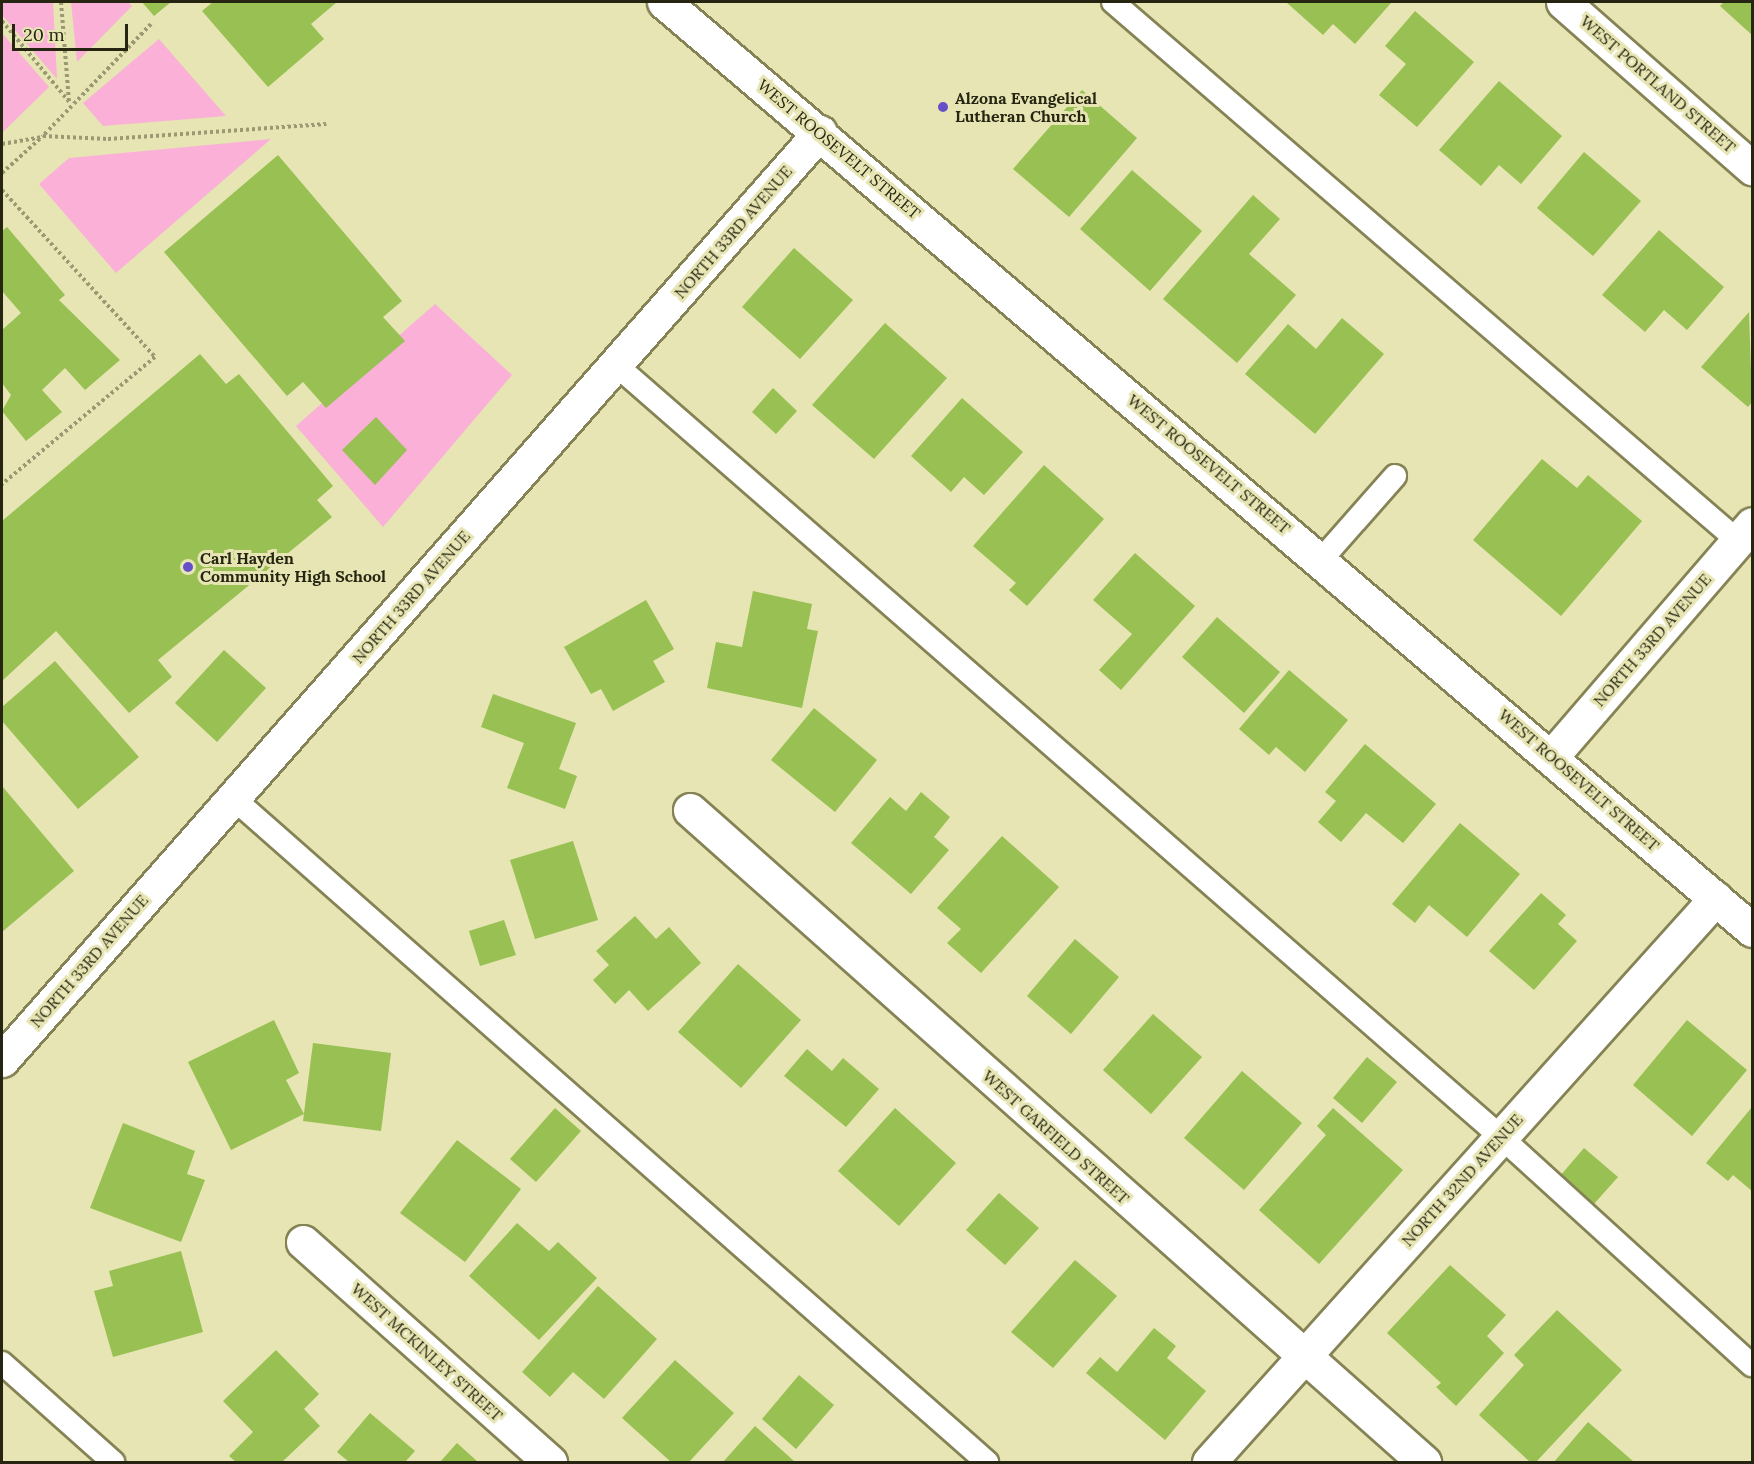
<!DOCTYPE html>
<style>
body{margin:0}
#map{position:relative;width:1754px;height:1464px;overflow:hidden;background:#e6e5b3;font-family:Lora,serif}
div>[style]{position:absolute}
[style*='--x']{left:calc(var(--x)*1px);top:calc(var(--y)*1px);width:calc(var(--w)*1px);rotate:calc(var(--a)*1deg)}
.green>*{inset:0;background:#fab0d7}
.building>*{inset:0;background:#98c052}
.path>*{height:4px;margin-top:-2px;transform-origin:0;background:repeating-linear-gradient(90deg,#9a9973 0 3px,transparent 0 6px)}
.roads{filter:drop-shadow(2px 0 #858355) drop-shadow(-2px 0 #858355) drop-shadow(0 2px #858355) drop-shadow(0 -2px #858355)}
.service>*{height:22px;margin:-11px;padding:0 11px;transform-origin:11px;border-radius:11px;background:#fff}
.minor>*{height:33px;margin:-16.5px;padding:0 16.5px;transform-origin:16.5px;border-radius:16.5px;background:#fff}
.tertiary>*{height:33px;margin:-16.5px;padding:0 16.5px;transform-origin:16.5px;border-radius:16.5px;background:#fff}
.dots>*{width:16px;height:16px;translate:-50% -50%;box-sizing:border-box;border:3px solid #e6e5b3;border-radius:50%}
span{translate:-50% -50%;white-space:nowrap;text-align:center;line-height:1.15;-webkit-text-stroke:6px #e6e5b3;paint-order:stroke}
.street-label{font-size:16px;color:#262512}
.poi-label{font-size:16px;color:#262512;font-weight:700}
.left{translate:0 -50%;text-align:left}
.frame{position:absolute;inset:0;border:3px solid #262512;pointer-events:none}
.scale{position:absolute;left:12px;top:24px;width:116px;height:27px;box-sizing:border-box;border:3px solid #262512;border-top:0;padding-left:8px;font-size:18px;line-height:21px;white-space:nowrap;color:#262512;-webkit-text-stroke:4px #e6e5b3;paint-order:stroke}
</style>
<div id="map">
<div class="green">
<i style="clip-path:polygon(2px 2px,53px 2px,57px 79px,2px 15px)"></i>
<i style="clip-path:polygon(71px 2px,128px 2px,132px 6px,77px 62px)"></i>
<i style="clip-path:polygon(2px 33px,49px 87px,2px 133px)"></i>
<i style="clip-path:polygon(159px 39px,226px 116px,103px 126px,83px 103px)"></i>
<i style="clip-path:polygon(271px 139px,116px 273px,39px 184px,69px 158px)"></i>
<i style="clip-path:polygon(435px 304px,512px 375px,383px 527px,296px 426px)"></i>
</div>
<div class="building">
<i style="clip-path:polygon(142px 2px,171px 2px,154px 16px)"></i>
<i style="clip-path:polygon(213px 2px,337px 2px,311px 24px,324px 39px,268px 87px,202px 11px)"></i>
<i style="clip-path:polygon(1286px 2px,1389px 2px,1391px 3px,1355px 44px,1333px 24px,1323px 35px)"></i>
<i style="clip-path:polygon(1724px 2px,1752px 2px,1752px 35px,1720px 6px)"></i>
<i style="clip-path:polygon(1415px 11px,1474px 62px,1417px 127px,1379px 95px,1406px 64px,1385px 46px)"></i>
<i style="clip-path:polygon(1499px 81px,1562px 136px,1521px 184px,1499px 165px,1481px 186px,1439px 150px)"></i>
<i style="clip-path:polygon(1082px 90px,1137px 138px,1069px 217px,1013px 169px)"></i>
<i style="clip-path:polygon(1584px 152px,1641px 201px,1593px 256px,1537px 208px)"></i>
<i style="clip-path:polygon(278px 155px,402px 301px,383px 317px,405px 341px,326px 408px,303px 382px,287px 396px,164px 252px)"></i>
<i style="clip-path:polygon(1132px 170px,1202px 231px,1150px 291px,1080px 229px)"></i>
<i style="clip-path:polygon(1253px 195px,1280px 219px,1249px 254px,1296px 295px,1237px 363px,1163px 299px)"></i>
<i style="clip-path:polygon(7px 227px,65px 295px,59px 300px,120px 360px,85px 390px,65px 368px,42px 390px,62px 412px,26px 441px,2px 411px,11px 395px,2px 383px,2px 330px,21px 313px,2px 291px,2px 231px)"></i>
<i style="clip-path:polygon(1659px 230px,1724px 287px,1687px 330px,1664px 310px,1645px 332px,1602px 295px)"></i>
<i style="clip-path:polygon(794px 248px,853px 300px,800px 359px,742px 307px)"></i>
<i style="clip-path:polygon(1749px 312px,1752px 402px,1748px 407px,1701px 367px)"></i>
<i style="clip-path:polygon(1342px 318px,1384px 354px,1315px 434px,1245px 374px,1288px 324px,1316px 349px)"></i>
<i style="clip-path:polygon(885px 323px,947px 378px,874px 459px,812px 405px)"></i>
<i style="clip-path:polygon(200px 354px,226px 384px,239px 374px,333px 486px,317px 500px,332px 517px,158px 660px,172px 677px,129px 713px,56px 631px,2px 681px,2px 521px)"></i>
<i style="clip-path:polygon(773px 388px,797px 411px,776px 434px,752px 412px)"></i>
<i style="clip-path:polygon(962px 398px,1023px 452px,984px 495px,964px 477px,951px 492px,911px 456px)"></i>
<i style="clip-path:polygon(376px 417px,407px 450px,375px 485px,342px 450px)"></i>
<i style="clip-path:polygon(1542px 459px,1577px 488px,1588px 475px,1642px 521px,1561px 616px,1473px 540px)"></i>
<i style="clip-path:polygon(1044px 465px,1104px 519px,1027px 606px,1009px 590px,1016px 583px,973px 546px)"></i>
<i style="clip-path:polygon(1135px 553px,1195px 606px,1121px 690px,1099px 670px,1132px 634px,1093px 600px)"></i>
<i style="clip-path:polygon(753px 591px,812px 604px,807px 629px,818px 631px,802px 708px,707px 688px,716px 642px,742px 647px)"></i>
<i style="clip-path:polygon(646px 600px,674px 649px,653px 661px,665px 682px,613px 711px,601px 689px,591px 694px,564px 647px)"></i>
<i style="clip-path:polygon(1217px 617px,1280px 672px,1244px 713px,1182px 657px)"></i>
<i style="clip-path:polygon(224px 650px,266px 688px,217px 742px,175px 703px)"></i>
<i style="clip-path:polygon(55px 661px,139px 757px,78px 809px,2px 721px,2px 707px)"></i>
<i style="clip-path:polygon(1289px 670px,1348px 720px,1305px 772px,1276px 747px,1269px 755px,1239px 729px)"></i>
<i style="clip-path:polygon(493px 694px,576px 723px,559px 769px,577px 776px,565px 809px,507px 788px,524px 743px,481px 727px)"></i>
<i style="clip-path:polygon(814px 708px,877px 760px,835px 812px,771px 760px)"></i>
<i style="clip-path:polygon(1365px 744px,1436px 804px,1403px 843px,1366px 813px,1341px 842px,1318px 822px,1336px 801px,1325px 792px)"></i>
<i style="clip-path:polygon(2px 786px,74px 871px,2px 932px)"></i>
<i style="clip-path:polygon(921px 792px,950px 817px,934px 837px,949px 850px,911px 894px,851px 843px,890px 797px,906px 811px)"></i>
<i style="clip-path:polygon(1460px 823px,1520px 874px,1467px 937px,1429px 905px,1415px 923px,1392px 904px)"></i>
<i style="clip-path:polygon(1002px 836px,1059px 887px,981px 973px,947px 943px,961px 929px,937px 908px)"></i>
<i style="clip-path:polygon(573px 841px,598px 920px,535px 939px,510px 860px)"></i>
<i style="clip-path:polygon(1541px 893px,1566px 915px,1558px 924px,1577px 941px,1534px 990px,1489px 951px)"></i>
<i style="clip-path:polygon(635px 916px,656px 939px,669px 927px,701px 963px,648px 1011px,629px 990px,615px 1004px,593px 980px,609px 965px,596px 951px)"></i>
<i style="clip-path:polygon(504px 920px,516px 955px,480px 966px,469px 931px)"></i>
<i style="clip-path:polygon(1075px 939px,1119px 977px,1071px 1034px,1027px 996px)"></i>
<i style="clip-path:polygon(738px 964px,801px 1020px,741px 1088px,678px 1032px)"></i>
<i style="clip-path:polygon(1153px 1014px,1202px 1057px,1151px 1114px,1103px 1070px)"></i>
<i style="clip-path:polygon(274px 1020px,299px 1073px,286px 1080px,304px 1114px,231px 1150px,188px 1062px)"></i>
<i style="clip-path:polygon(1687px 1020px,1747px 1070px,1692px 1136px,1633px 1085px)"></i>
<i style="clip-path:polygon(313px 1043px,391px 1053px,381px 1131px,303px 1121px)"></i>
<i style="clip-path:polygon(807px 1049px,832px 1071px,843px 1058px,879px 1089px,846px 1127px,784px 1076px)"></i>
<i style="clip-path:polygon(1367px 1057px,1397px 1082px,1362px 1123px,1333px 1098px)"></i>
<i style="clip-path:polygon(1242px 1071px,1302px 1123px,1244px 1190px,1184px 1138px)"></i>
<i style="clip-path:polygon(1752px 1107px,1752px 1191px,1733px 1175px,1728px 1181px,1706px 1163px)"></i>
<i style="clip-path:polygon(555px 1108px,581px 1131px,536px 1182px,510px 1159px)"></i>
<i style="clip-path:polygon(895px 1108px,956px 1163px,899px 1226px,838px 1171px)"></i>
<i style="clip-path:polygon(1333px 1108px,1403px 1170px,1319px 1264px,1259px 1210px,1326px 1135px,1317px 1126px)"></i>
<i style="clip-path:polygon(123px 1123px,195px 1151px,187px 1174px,205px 1180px,181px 1242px,90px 1208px)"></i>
<i style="clip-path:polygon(457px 1140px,521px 1189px,465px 1262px,400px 1213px)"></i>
<i style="clip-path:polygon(1584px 1148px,1618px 1177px,1593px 1205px,1560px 1176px)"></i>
<i style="clip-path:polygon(999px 1193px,1039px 1228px,1005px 1265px,966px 1230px)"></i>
<i style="clip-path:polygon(517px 1223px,549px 1251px,558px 1242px,597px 1278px,539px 1340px,469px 1276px)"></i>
<i style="clip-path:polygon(181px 1251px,203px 1332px,113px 1357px,94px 1291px,113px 1286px,109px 1271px)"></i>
<i style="clip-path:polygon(1075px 1260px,1117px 1296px,1053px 1368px,1011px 1332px)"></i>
<i style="clip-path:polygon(1450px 1265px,1506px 1315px,1487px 1336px,1504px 1353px,1456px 1406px,1436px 1387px,1441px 1383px,1387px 1333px)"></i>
<i style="clip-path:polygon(598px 1286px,657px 1339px,604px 1399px,573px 1372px,550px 1397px,522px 1372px)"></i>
<i style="clip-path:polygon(1557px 1310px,1622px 1370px,1536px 1462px,1530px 1462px,1479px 1415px,1524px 1365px,1514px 1355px)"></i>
<i style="clip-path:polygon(1154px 1328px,1176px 1346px,1167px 1358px,1206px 1391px,1165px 1440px,1086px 1373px,1100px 1357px,1117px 1372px)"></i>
<i style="clip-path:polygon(276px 1350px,319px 1394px,304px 1409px,320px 1426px,282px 1462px,236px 1462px,229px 1456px,253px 1432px,223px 1401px)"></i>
<i style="clip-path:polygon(675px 1360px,734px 1413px,689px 1462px,671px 1462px,622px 1418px)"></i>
<i style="clip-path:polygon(799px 1375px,834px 1405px,796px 1449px,762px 1419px)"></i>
<i style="clip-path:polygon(370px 1413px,415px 1451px,405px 1462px,349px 1462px,337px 1452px)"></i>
<i style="clip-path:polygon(1588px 1422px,1634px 1462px,1554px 1462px)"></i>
<i style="clip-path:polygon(755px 1426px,795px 1462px,723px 1462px)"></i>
<i style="clip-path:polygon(457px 1443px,478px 1462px,440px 1462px)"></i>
</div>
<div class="path">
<i style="--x:61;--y:2;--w:100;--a:85.4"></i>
<i style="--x:2;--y:21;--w:107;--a:50.3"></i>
<i style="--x:151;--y:24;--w:156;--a:134"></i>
<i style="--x:43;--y:136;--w:65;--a:2.6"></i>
<i style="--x:108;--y:139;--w:219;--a:-3.9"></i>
<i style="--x:2;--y:144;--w:41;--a:-9.9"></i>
<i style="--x:2;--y:173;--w:55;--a:-42.1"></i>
<i style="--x:2;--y:190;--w:226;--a:47.5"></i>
<i style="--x:155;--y:357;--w:199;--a:140.3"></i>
</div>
<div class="roads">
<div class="service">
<i style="--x:1113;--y:2;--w:825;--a:40.77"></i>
<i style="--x:616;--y:365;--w:1174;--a:41.1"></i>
<i style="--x:1501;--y:1137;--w:339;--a:42.3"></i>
<i style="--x:1321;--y:560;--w:112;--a:-48.6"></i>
<i style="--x:233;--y:798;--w:1005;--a:41.37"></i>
<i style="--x:2;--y:1363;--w:149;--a:41.7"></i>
</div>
<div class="minor">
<i style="--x:1563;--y:2;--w:252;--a:41.3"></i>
<i style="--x:1552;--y:756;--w:306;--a:-49.2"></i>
<i style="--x:690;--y:810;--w:982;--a:41.61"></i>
<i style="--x:2;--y:1060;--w:1237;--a:-48.6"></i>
<i style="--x:303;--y:1242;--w:331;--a:41.7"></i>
<i style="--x:1209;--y:1462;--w:758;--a:-48.05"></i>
</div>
<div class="tertiary">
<i style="--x:664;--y:2;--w:1430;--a:40.46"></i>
</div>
</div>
<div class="dots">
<i style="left:943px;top:107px;background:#6650c9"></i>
<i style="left:188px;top:567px;background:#6650c9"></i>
</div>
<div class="street-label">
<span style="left:1658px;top:84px;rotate:41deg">WEST PORTLAND STREET</span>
<span style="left:839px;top:149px;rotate:40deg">WEST ROOSEVELT STREET</span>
<span style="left:733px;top:232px;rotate:-49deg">NORTH 33RD AVENUE</span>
<span style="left:1209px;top:464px;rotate:40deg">WEST ROOSEVELT STREET</span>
<span style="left:411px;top:597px;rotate:-49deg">NORTH 33RD AVENUE</span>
<span style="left:1652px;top:640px;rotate:-49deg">NORTH 33RD AVENUE</span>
<span style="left:1579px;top:780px;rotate:41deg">WEST ROOSEVELT STREET</span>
<span style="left:89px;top:961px;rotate:-49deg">NORTH 33RD AVENUE</span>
<span style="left:1056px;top:1137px;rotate:42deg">WEST GARFIELD STREET</span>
<span style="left:1462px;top:1180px;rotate:-48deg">NORTH 32ND AVENUE</span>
<span style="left:427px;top:1352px;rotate:42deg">WEST MCKINLEY STREET</span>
</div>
<div class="poi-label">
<span class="left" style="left:955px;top:107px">Alzona Evangelical<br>Lutheran Church</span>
<span class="left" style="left:200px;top:567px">Carl Hayden<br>Community High School</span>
</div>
<div class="frame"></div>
<div class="scale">20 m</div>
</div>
